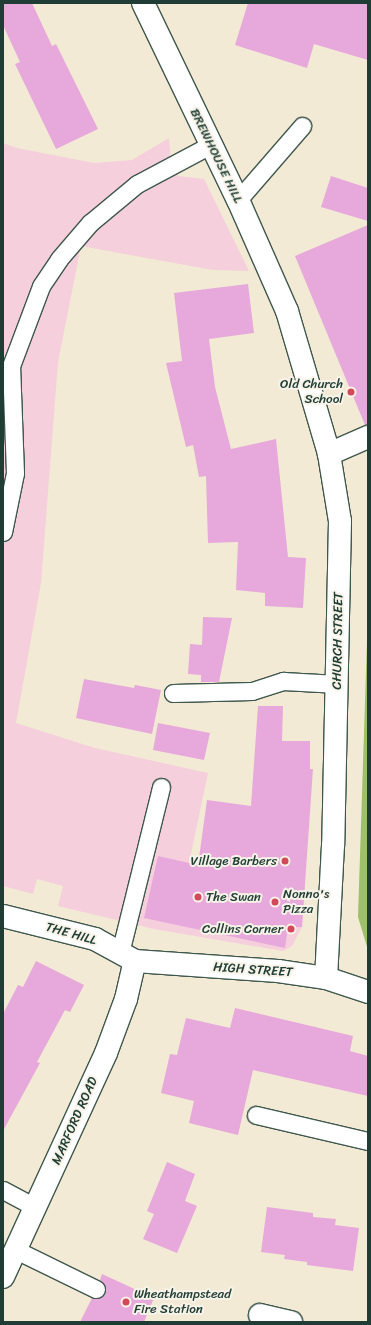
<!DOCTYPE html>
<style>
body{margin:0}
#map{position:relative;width:371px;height:1325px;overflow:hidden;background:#f2ead4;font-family:Sriracha,sans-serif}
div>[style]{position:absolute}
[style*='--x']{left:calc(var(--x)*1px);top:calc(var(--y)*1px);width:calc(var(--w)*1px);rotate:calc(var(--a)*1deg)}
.built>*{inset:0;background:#f5cfdb}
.green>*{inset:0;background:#9dc069}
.building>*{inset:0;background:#e7a8db}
.roads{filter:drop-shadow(1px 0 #3f574c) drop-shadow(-1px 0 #3f574c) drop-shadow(0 1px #3f574c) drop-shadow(0 -1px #3f574c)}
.service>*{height:17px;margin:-8.5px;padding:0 8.5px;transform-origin:8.5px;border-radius:8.5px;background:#fff}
.minor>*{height:22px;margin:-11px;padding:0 11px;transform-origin:11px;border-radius:11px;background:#fff}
.tertiary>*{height:22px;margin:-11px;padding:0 11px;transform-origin:11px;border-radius:11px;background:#fff}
.secondary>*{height:22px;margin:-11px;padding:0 11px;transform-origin:11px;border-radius:11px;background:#fff}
.dots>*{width:11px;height:11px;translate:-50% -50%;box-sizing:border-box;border:2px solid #f7f3e8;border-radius:50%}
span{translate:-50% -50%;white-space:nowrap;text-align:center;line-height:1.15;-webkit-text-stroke:4px #f7f3e8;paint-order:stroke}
.street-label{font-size:13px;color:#1f3d34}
.poi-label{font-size:13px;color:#1f3d34}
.right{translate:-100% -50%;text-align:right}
.left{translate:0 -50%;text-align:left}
.frame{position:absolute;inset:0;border:4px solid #1f3d34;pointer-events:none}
</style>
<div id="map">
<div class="built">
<i style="clip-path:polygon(169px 138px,171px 163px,178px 176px,204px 179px,249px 271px,213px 270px,81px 246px,58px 362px,41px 583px,16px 723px,95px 748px,208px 773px,189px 863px,223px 870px,307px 847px,302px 927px,292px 946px,283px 951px,154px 929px,58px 906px,63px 886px,37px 879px,33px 894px,3px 886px,3px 143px,17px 148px,94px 163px,132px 160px)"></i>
</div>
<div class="green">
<i style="clip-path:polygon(368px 610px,368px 950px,358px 917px)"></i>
</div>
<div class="building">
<i style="clip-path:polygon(3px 3px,32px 3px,52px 46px,56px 44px,98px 129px,56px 149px,15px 64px,20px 62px,3px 25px)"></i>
<i style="clip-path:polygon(248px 3px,368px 3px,368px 60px,314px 44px,307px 68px,235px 45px)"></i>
<i style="clip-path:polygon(331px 176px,368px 188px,368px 221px,321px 207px)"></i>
<i style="clip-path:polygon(368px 225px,368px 425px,365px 425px,295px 256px)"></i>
<i style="clip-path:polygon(248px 284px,254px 333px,209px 339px,215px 387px,231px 449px,276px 439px,288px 557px,306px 558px,303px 608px,265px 606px,265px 593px,236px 590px,238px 542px,208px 543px,206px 476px,199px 477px,193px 445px,186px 447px,166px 363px,182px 361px,174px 293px)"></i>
<i style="clip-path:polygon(203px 617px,232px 618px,219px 682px,201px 682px,201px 675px,188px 674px,190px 644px,202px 645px)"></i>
<i style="clip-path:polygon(84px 679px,134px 688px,135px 685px,161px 690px,152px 734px,76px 718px)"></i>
<i style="clip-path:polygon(258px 706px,283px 706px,282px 741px,310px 741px,310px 769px,313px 769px,302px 927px,288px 927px,285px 948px,144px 918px,158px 856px,198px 865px,207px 800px,251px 806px)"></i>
<i style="clip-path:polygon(158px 723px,210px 733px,204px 760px,153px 750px)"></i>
<i style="clip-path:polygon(36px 961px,84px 985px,70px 1012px,65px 1010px,37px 1062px,40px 1063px,3px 1131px,3px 1014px,18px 985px,23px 987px)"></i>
<i style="clip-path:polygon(235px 1008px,353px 1036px,350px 1051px,368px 1056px,368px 1096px,253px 1070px,238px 1135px,189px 1123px,194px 1101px,161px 1093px,170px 1054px,177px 1055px,186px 1018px,230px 1028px)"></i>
<i style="clip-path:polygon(167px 1162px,195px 1174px,185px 1201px,197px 1206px,177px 1253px,143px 1239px,154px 1214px,147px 1211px)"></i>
<i style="clip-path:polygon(267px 1207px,313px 1213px,313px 1217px,336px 1219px,335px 1225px,359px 1228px,353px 1271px,307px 1265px,307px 1262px,284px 1259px,285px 1255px,261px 1252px)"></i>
<i style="clip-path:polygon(102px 1274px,154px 1298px,144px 1322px,80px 1322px,92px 1298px,101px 1297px,105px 1293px,104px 1284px,100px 1280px)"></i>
</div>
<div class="roads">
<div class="service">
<i style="--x:238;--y:200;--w:98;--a:-49.1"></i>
<i style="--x:3;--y:532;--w:60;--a:-78.5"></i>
<i style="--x:15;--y:473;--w:107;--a:-92.1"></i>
<i style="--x:11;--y:366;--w:85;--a:-69.4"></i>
<i style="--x:41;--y:286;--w:32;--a:-56"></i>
<i style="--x:59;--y:259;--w:48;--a:-49.3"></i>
<i style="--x:90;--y:223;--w:61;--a:-39.7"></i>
<i style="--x:137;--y:184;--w:83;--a:-28.1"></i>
<i style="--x:173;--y:693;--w:79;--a:-1.5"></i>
<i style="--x:252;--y:691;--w:33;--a:-18"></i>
<i style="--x:283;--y:681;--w:55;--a:3.1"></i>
<i style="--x:120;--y:953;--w:171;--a:-76.1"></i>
<i style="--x:256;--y:1115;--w:115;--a:13.1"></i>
<i style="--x:3;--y:1190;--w:36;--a:28"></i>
<i style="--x:16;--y:1250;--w:89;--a:26"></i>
</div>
<div class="minor">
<i style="--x:329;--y:454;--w:43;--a:-23.6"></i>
<i style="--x:260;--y:1315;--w:32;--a:13"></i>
</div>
<div class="tertiary">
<i style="--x:143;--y:3;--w:219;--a:64.3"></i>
<i style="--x:238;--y:200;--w:121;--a:66.2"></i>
<i style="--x:287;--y:311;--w:149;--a:73.6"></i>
<i style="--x:329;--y:454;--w:68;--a:80.7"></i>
<i style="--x:340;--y:521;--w:324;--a:91.2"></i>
<i style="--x:333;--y:845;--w:133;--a:93"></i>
<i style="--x:3;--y:1277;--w:247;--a:-65.3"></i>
<i style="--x:106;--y:1053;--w:58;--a:-69.7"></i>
<i style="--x:126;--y:999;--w:39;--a:-77"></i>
</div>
<div class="secondary">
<i style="--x:3;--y:916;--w:95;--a:14"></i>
<i style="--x:95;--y:939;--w:46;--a:28.8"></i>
<i style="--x:135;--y:961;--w:143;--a:4"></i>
<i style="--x:278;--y:971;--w:49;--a:8.3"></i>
<i style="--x:326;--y:978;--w:44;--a:18.4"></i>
</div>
</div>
<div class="dots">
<i style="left:351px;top:392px;background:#d1495b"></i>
<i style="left:285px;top:861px;background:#d1495b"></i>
<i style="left:198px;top:897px;background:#d1495b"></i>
<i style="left:275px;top:902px;background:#d1495b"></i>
<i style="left:291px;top:929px;background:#d1495b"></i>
<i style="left:126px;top:1302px;background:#d1495b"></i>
</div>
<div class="street-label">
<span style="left:216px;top:156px;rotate:64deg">BREWHOUSE HILL</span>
<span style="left:338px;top:641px;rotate:-89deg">CHURCH STREET</span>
<span style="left:71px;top:934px;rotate:16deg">THE HILL</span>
<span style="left:253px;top:970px;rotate:4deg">HIGH STREET</span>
<span style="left:75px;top:1121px;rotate:-66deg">MARFORD ROAD</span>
</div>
<div class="poi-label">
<span class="right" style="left:343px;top:392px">Old Church<br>School</span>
<span class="right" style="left:277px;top:861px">Village Barbers</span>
<span class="left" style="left:283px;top:902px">Nonno's<br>Pizza</span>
<span class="left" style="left:206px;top:897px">The Swan</span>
<span class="right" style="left:283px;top:929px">Collins Corner</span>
<span class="left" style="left:134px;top:1302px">Wheathampstead<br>Fire Station</span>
</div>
<div class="frame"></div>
</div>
